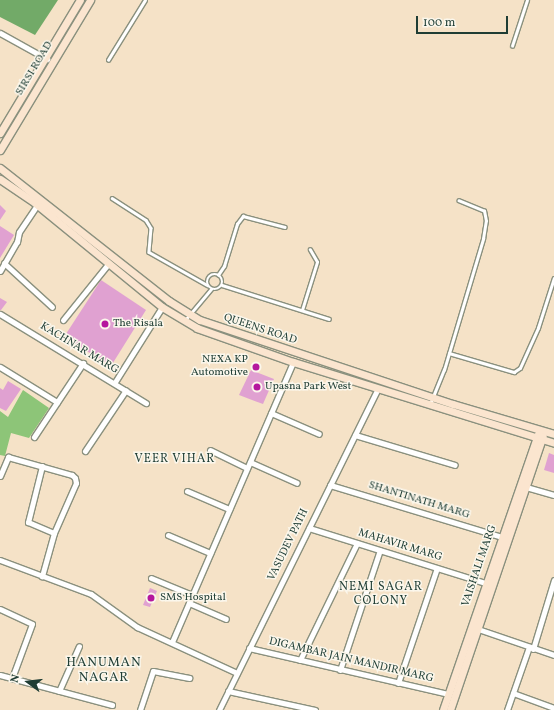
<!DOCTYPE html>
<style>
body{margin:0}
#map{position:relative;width:554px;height:710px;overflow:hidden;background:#f5e2c7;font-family:Vollkorn,serif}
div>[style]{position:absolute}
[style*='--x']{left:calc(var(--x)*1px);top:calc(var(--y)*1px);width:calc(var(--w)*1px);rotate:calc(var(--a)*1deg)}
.green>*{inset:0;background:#8dc578}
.forest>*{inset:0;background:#72aa68}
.building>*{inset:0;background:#e0a1d1}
.roads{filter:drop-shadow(1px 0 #8a907e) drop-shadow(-1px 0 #8a907e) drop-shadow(0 1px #8a907e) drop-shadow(0 -1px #8a907e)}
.lane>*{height:2.5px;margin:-1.25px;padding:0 1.25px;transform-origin:1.25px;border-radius:1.25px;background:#fff}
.lane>.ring{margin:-1.25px;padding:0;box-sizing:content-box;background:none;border:2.5px solid #fff;border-radius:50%}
.street>*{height:5px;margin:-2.5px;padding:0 2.5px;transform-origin:2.5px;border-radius:2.5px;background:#fff}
.secondary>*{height:7px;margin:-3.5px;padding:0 3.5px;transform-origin:3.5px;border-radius:3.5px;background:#fbe5cf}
.dots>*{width:11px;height:11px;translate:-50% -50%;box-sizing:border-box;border:2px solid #fbf7ec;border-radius:50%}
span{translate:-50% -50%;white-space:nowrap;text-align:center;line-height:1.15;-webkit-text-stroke:3px #fbf7ec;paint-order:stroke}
.street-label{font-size:11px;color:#1f3d34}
.poi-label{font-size:11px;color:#1f3d34}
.left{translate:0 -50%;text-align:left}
.right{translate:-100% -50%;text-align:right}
.neighbourhood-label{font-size:12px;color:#1f3d34;letter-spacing:1px}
.quarter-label{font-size:13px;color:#1f3d34;letter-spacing:1px}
.north{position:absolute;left:8px;top:662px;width:40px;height:40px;-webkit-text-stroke:3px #fbf7ec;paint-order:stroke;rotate:285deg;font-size:11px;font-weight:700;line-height:16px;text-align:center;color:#1f3d34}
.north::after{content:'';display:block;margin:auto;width:14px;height:18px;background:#1f3d34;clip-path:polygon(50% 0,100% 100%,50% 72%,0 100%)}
.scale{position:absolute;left:416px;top:16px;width:92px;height:18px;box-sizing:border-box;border:2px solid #1f3d34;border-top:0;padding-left:5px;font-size:12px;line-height:14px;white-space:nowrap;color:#1f3d34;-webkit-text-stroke:3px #fbf7ec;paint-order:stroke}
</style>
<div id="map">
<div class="green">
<i style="clip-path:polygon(23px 390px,49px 408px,29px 438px,11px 433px,5px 456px,0 455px,0 411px,8px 417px)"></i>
</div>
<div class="forest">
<i style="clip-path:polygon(0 0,58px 0,35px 35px,0 17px)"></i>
</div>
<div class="building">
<i style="clip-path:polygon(0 205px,6px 211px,0 220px)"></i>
<i style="clip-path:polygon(0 226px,14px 235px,0 258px)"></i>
<i style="clip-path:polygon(101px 280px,146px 310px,111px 366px,64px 337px)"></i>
<i style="clip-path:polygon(0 298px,7px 302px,1px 310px,0 310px)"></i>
<i style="clip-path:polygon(251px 370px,274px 379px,263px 404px,239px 395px)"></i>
<i style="clip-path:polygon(8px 381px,21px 389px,6px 411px,0 408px,0 388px,3px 390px)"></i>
<i style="clip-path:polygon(549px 453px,554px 455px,554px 473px,544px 470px)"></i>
<i style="clip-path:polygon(150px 588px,157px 591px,150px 607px,143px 605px)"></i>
</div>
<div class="roads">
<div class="lane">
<i style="--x:512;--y:46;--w:48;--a:-71.9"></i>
<i style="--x:108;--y:60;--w:70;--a:-58.3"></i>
<i style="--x:112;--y:198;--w:40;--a:32.9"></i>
<i style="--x:146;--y:220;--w:9;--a:58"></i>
<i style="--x:151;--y:228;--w:24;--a:95"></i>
<i style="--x:149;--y:252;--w:67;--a:29.6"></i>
<i class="ring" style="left:207px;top:274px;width:13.5px;height:13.5px"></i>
<i style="--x:218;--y:275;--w:11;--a:-56"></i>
<i style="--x:224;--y:266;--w:44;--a:-72.8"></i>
<i style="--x:237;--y:224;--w:10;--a:-53"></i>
<i style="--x:243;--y:216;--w:43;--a:14.7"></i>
<i style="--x:222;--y:285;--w:112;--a:17.6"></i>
<i style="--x:302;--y:310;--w:50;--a:-72.6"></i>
<i style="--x:317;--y:262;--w:14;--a:-120"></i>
<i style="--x:186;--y:319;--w:39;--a:-50"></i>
<i style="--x:449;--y:353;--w:68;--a:16.3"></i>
<i style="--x:514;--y:372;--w:7;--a:-34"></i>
<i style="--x:520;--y:368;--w:44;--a:-65.8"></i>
<i style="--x:538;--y:328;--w:52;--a:-72.3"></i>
<i style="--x:430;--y:404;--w:37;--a:-68"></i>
<i style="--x:444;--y:370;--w:137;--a:-73.4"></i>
<i style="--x:483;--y:239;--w:18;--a:-81"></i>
<i style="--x:486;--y:221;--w:10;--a:-101"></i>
<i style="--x:484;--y:211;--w:27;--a:-158"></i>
</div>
<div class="street">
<i style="--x:0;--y:33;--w:54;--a:29"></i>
<i style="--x:4;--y:263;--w:65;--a:42.5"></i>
<i style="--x:0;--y:271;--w:34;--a:-60"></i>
<i style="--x:17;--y:242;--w:10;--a:-79"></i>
<i style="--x:19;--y:232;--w:32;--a:-56"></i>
<i style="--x:0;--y:314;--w:171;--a:31.4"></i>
<i style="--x:63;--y:320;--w:73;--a:-51.1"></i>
<i style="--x:0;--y:367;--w:67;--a:31.6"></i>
<i style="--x:115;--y:382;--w:89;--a:-57.9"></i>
<i style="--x:271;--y:413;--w:52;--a:23.6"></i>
<i style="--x:355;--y:435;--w:104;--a:16.7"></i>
<i style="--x:34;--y:437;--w:89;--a:-56.5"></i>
<i style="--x:210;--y:450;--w:41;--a:25.9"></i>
<i style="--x:85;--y:451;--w:73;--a:-56.1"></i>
<i style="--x:250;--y:462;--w:51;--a:24.1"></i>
<i style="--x:42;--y:466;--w:58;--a:104"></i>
<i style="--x:28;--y:522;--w:28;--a:23"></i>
<i style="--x:0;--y:476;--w:21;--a:-67"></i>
<i style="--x:8;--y:457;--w:66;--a:15.7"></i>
<i style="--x:72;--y:475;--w:4;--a:45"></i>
<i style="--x:75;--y:478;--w:5;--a:79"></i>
<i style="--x:76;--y:483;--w:55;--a:113.7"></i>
<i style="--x:54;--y:533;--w:45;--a:105.6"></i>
<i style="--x:330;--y:485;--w:180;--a:16.8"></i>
<i style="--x:526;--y:487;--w:29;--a:16"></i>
<i style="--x:187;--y:491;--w:46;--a:23.2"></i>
<i style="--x:309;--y:528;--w:185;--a:17.3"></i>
<i style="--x:168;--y:535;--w:46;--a:23.2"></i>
<i style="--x:0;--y:560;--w:97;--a:20.5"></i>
<i style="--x:91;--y:594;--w:57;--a:35.7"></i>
<i style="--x:137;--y:627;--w:110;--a:24.7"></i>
<i style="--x:151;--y:578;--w:44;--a:22.5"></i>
<i style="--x:189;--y:603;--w:40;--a:23.4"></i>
<i style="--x:0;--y:609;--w:35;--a:25"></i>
<i style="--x:32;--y:624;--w:58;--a:110.3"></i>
<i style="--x:478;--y:629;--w:80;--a:18.9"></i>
<i style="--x:172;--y:642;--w:305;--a:-66.6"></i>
<i style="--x:249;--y:648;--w:204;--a:13"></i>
<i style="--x:533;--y:649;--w:72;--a:-73.1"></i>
<i style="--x:300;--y:660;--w:130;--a:-64"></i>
<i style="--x:340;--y:670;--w:126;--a:-71.6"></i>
<i style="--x:0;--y:675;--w:116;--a:15"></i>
<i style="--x:398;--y:683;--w:121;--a:-71.3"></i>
<i style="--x:59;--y:691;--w:49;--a:-66"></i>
<i style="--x:228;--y:691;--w:89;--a:12.3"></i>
<i style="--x:513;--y:693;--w:44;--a:20.1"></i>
<i style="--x:140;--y:710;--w:41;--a:-71.6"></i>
<i style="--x:153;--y:671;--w:37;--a:11"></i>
<i style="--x:219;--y:710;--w:359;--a:-63.7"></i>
<i style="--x:507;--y:710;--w:67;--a:-70.8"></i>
</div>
<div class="secondary">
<i style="--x:0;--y:133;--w:155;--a:-59"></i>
<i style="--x:0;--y:150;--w:175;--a:-59"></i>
<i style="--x:0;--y:168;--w:215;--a:38.2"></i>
<i style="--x:169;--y:301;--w:36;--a:32"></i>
<i style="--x:200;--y:320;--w:267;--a:18.4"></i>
<i style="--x:453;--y:404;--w:105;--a:16.5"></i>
<i style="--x:0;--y:179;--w:42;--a:34.4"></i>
<i style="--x:35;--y:203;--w:164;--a:39.3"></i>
<i style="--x:162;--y:307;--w:41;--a:31"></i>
<i style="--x:197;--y:328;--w:102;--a:19.5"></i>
<i style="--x:293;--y:362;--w:273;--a:17.2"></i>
<i style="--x:443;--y:710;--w:292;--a:-71"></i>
<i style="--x:450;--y:710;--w:289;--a:-71.3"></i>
</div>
</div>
<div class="dots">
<i style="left:105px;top:324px;background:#b5179e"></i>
<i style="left:256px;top:367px;background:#b5179e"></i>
<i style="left:257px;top:387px;background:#b5179e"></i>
<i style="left:151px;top:598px;background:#b5179e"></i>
</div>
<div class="street-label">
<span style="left:35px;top:69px;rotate:-59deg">SIRSI ROAD</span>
<span style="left:260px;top:330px;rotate:18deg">QUEENS ROAD</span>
<span style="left:79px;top:349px;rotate:31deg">KACHNAR MARG</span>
<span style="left:419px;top:501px;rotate:17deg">SHANTINATH MARG</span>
<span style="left:289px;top:545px;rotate:-64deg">VASUDEV PATH</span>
<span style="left:400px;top:546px;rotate:17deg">MAHAVIR MARG</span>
<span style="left:480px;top:566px;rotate:-71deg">VAISHALI MARG</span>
<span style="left:351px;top:661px;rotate:13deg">DIGAMBAR JAIN MANDIR MARG</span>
</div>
<div class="poi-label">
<span class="left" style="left:113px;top:324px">The Risala</span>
<span class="right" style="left:248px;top:367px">NEXA KP<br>Automotive</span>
<span class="left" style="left:265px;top:387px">Upasna Park West</span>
<span class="left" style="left:160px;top:598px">SMS Hospital</span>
</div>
<div class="neighbourhood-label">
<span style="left:175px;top:460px">VEER VIHAR</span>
<span style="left:381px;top:595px">NEMI SAGAR<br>COLONY</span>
</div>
<div class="quarter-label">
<span style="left:104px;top:671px">HANUMAN<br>NAGAR</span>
</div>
<div class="north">N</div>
<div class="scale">100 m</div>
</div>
